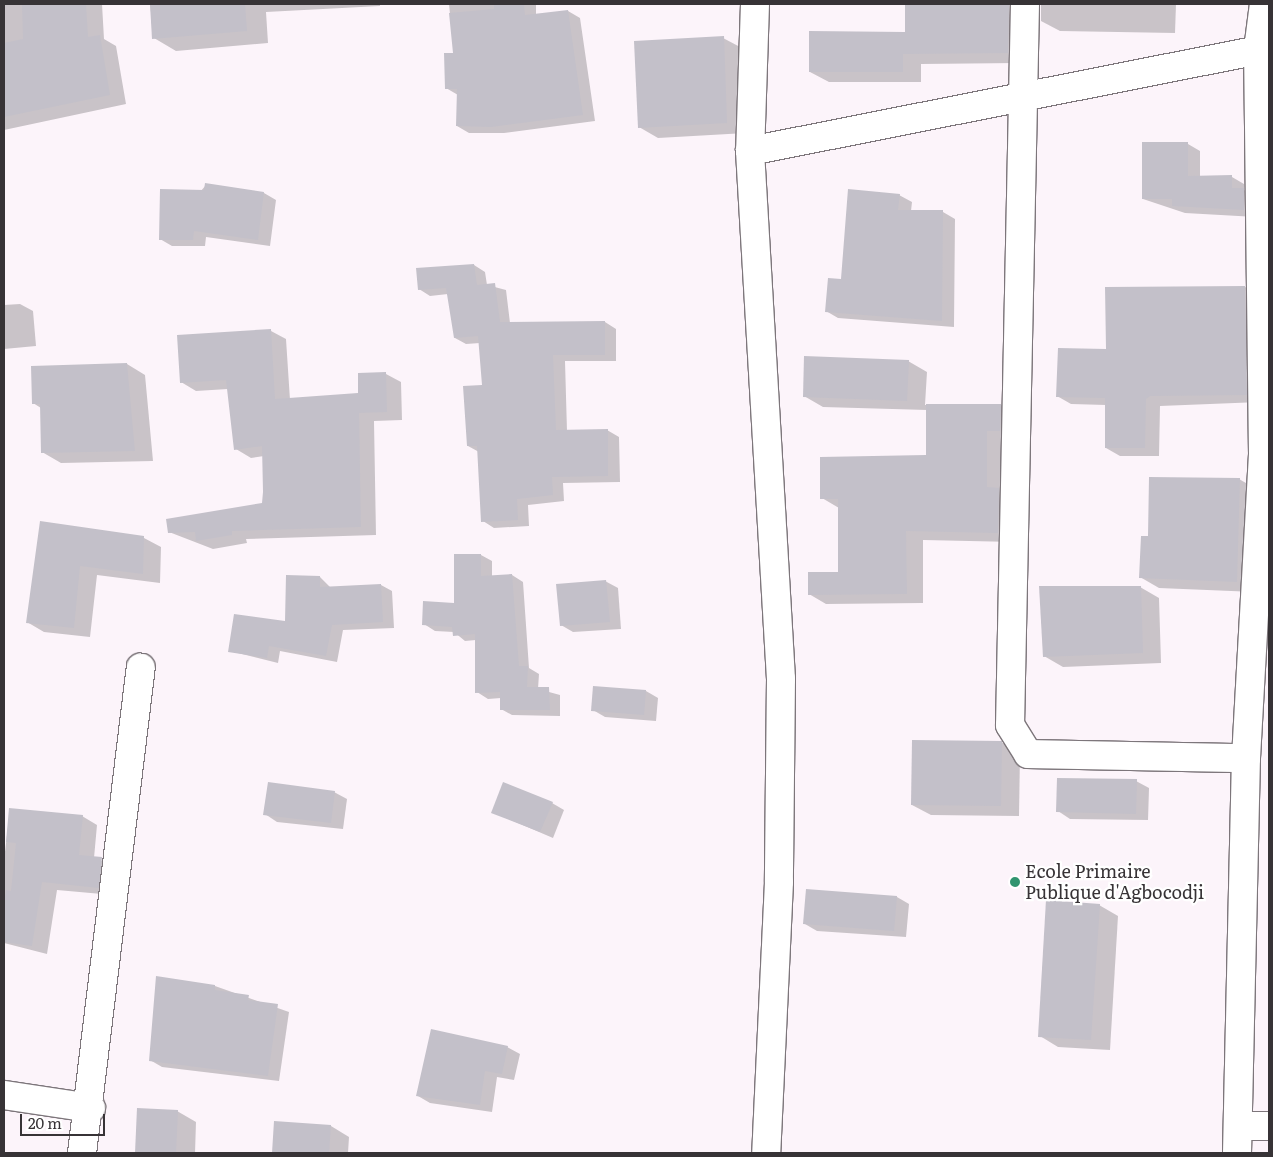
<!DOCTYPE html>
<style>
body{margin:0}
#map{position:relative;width:1273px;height:1157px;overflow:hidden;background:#fcf4fa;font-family:Literata,serif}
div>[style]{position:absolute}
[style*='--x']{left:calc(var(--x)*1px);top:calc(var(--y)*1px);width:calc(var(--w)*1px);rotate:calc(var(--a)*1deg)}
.shadow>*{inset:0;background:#0003}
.building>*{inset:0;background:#c3c0c9}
.roads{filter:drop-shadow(1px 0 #7d767b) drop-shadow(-1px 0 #7d767b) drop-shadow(0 1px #7d767b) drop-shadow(0 -1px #7d767b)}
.minor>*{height:28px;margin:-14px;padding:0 14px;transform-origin:14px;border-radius:14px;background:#fff}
.dots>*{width:14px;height:14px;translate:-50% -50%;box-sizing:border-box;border:2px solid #fff;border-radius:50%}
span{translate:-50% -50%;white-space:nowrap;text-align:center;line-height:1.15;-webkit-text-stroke:4.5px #fff;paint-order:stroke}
.poi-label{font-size:18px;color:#373336}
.left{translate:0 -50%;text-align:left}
.frame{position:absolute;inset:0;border:5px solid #373336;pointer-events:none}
.scale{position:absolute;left:20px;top:1114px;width:85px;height:22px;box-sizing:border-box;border:2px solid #373336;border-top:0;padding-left:6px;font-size:15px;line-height:18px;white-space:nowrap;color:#373336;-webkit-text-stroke:4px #fff;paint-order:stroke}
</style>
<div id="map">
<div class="shadow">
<i style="clip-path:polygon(4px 4px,102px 4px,104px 39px,116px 46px,126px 104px,4px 130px)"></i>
<i style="clip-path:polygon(150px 4px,380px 4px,380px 6px,266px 12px,268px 43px,176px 51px,154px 38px)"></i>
<i style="clip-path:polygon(449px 4px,536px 4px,536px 15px,568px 11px,580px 18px,595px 121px,504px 133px,469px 133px,457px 126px,458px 95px,446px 88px,454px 54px)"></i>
<i style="clip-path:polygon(907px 4px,1034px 4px,1027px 63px,921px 64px,921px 82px,829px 82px,810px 72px,907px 33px)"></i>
<i style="clip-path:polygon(1041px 4px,1176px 4px,1175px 33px,1060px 31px,1041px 21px)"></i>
<i style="clip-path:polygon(723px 38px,742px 48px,746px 133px,658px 138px,639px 127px)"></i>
<i style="clip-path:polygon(1188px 144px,1200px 151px,1200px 177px,1232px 177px,1244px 184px,1244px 190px,1256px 197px,1256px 217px,1185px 213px,1143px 199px)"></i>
<i style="clip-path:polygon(206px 185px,264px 193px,276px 200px,270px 246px,206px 237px,205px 246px,172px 246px,160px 239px)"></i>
<i style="clip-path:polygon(899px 195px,912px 202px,911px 211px,943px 212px,955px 219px,954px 327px,838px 318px,826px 311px)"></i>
<i style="clip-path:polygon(474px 265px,485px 272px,487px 285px,506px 290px,510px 323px,605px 322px,616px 329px,616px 361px,565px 361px,567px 431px,607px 430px,619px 437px,620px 482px,563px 483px,564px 501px,528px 505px,529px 526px,494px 528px,483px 521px,479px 452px,468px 446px,483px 386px,480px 343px,466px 344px,455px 338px,448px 294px,430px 296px,419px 289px)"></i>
<i style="clip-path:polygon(1245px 287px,1259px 295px,1260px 402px,1160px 406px,1159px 456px,1120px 456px,1106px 448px,1106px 405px,1071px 404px,1057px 396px,1107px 350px)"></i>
<i style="clip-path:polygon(20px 304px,33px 311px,36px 346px,4px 349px,4px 305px)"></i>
<i style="clip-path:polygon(271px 331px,286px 339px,290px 400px,360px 394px,359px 374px,386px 374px,401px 382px,402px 420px,374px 421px,376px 535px,246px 539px,247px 543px,213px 549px,169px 532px,263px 504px,264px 456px,251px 458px,236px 449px,228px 389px,196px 391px,181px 382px)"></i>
<i style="clip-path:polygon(908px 361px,927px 372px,925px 405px,1001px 405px,1018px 415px,1015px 542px,923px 540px,923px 603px,826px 604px,809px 594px,839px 573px,839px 508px,822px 498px,927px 456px,927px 410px,823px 407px,804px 396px)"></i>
<i style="clip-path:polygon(127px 364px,145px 375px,153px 461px,61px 463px,42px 452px,41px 408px,33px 403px)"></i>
<i style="clip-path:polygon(1239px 479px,1258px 490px,1255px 592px,1159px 588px,1140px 577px,1150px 538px)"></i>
<i style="clip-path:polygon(41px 523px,144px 538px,161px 547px,160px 583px,97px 575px,90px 637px,44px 632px,27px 622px)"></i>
<i style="clip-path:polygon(481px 555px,492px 561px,492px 577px,512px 575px,523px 582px,529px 668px,539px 674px,538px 689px,560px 695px,560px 716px,512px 715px,501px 709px,501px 698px,488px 699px,477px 692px,476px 640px,465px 641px,454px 632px,435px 631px,424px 624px,456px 604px)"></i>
<i style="clip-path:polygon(320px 577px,331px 588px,381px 585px,392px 591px,394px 628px,343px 630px,337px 662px,280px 651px,278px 663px,230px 651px,286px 622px)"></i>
<i style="clip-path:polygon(605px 581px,618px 588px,621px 629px,573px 632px,561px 625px)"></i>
<i style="clip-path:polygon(1140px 587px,1159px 598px,1161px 663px,1063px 667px,1044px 656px)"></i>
<i style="clip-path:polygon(646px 691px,658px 698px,656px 721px,605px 717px,593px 710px)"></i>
<i style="clip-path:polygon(1001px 742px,1020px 753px,1019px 816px,931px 815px,912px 805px)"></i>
<i style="clip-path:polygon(1136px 781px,1149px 788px,1148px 820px,1070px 819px,1058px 811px)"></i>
<i style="clip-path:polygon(334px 792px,347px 799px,343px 829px,277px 822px,265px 814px)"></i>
<i style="clip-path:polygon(552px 803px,564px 810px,553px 838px,492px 812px)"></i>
<i style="clip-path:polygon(10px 810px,82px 816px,97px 825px,94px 858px,117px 867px,113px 895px,57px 890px,47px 954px,4px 943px,4px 860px)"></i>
<i style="clip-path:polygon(897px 897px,909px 904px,906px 937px,817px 931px,805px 924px)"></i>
<i style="clip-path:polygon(1099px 905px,1118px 916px,1110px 1050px,1058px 1047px,1040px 1036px)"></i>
<i style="clip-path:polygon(215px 986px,289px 1012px,279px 1081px,162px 1067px,150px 1060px)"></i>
<i style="clip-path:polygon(507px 1047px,520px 1054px,514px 1080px,497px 1077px,492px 1112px,430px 1103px,418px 1096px)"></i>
<i style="clip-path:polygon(138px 1110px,177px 1111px,196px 1122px,195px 1153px,136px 1153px)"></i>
<i style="clip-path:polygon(275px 1123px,331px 1126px,349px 1137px,348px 1153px,273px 1153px)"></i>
</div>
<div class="building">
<i style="clip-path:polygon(22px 4px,86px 4px,88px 37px,100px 35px,110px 95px,4px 117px,4px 43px,23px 39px)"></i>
<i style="clip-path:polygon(150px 4px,245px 4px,247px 31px,152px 39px)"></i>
<i style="clip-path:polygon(494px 4px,524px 4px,525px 15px,568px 10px,583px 115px,491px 127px,456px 126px,457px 89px,445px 89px,444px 53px,453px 53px,449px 13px,494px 9px)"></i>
<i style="clip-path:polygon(905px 4px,1009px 4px,1008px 53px,903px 54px,903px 72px,809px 72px,809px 31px,905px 32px)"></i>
<i style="clip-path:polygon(724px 36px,727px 123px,638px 128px,634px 41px)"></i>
<i style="clip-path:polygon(1142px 142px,1188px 142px,1188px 176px,1232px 175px,1232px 188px,1244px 188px,1244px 210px,1172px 206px,1172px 199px,1142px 199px)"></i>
<i style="clip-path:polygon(205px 183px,264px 192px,258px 240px,194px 231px,193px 240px,159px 240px,160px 189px,204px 190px)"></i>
<i style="clip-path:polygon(848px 189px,900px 194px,898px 210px,943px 210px,942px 321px,825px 312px,828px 278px,841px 279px)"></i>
<i style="clip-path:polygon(474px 264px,477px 285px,495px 283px,500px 322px,605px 321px,605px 355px,553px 355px,556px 430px,608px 429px,608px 476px,552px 477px,553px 495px,517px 499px,518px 520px,481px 522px,477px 446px,467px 446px,463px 386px,482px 385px,478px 336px,454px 338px,446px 288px,418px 290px,416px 268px)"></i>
<i style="clip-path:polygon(1245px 286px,1247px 395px,1150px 396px,1146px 399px,1145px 448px,1105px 448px,1105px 398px,1056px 397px,1058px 348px,1106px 349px,1105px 287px)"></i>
<i style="clip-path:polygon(271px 329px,275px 399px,358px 393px,358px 373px,386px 372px,387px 412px,359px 413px,361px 527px,232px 531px,232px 535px,196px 541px,195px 532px,168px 533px,166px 519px,262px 503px,263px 492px,262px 446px,234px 450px,226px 380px,180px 383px,177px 335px)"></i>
<i style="clip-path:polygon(804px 356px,909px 360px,907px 401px,803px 397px)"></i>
<i style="clip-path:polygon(127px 363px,135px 451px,41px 453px,40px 404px,32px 404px,31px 366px)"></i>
<i style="clip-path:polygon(926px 404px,1001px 404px,1000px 431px,987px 431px,987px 487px,999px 488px,998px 533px,906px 531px,907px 594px,808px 595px,808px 572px,838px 572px,838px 499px,820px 499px,820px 457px,926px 455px)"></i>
<i style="clip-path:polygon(1149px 477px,1240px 478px,1237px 582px,1139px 578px,1141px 536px,1148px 536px)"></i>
<i style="clip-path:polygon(40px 521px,144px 536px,143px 574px,80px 566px,74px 628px,26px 623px)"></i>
<i style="clip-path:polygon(454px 554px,481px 554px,481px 576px,512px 574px,519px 666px,528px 666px,527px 687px,549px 687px,550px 710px,500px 710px,500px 692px,475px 693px,475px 634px,453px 636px,452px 627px,422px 625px,423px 601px,454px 603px)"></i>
<i style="clip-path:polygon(286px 575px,320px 576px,320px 587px,381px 584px,383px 622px,332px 625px,326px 656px,269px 646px,267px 658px,228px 652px,234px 614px,285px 621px)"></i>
<i style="clip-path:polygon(606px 580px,610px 622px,560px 626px,556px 584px)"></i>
<i style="clip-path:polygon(1039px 586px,1141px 586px,1143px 653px,1043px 657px)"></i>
<i style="clip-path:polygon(593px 686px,646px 690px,644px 715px,591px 711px)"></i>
<i style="clip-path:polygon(912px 740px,1002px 741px,1001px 806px,911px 805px)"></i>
<i style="clip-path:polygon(1057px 778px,1137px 779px,1136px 814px,1056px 812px)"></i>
<i style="clip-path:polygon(268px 782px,335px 791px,331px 823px,263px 815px)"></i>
<i style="clip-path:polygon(503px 782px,553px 802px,540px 832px,491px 813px)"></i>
<i style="clip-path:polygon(9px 808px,83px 815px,79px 855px,102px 857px,99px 888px,42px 882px,32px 946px,4px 942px,4px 904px,6px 890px,11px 891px,16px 843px,6px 842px)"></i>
<i style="clip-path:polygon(806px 889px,897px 896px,894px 931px,803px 924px)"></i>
<i style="clip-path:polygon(1046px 900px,1100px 904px,1091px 1040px,1038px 1037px)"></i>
<i style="clip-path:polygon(156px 976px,215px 985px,215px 990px,249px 995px,248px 1000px,278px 1004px,268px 1076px,149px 1061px)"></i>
<i style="clip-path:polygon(431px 1029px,508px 1046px,502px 1074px,485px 1071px,480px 1105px,416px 1096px)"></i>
<i style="clip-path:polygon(137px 1108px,178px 1110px,176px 1153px,135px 1153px)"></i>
<i style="clip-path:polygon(274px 1121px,331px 1125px,329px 1153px,272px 1153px)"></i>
</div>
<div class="roads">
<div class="minor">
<i style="--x:755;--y:4;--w:147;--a:91.9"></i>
<i style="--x:750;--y:151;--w:529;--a:86.64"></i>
<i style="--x:781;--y:679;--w:203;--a:90.6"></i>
<i style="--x:779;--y:882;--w:271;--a:92.7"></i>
<i style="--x:1025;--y:4;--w:721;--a:91.19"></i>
<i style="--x:1010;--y:725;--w:34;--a:58"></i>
<i style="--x:1028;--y:754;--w:218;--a:1.1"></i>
<i style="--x:750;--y:151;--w:529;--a:-11.22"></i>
<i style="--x:4;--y:1095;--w:88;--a:8.5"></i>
<i style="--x:1240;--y:1126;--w:29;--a:0"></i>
<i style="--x:82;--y:1153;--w:489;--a:-83.1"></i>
<i style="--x:1237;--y:1153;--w:395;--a:-88.7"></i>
<i style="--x:1246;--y:758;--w:304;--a:-86.8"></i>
<i style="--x:1263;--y:454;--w:404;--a:-90.7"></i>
<i style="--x:1258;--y:50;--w:46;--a:-82.6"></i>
</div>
</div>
<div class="dots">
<i style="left:1015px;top:882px;background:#31946f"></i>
</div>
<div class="poi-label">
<span class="left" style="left:1025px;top:882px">Ecole Primaire<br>Publique d'Agbocodji</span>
</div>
<div class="frame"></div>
<div class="scale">20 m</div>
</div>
